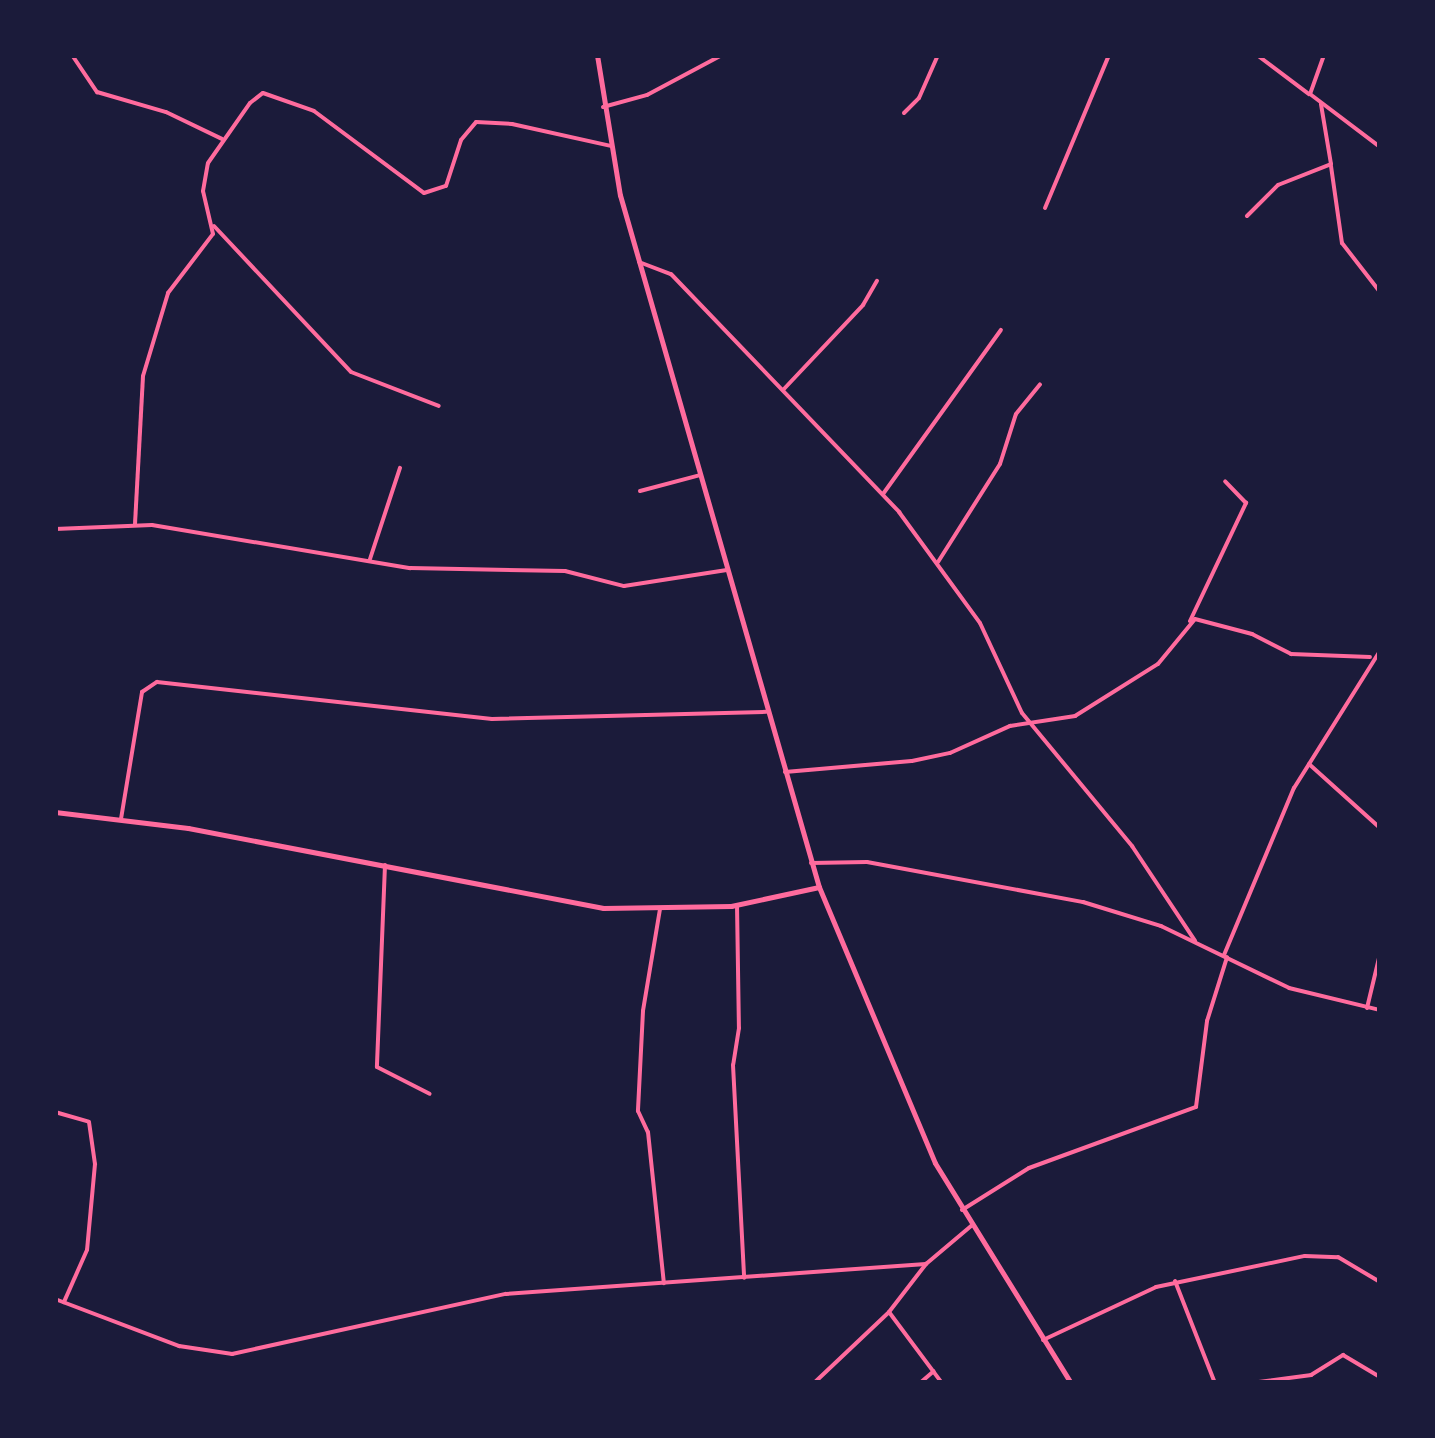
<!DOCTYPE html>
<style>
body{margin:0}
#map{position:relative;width:1435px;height:1438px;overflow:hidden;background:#1b1b3a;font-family:"PT Serif",serif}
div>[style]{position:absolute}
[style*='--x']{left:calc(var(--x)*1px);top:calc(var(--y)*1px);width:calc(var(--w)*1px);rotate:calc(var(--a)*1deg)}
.minor>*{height:4px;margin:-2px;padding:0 2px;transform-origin:2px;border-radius:2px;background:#ff6b9d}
.tertiary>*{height:4px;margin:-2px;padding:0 2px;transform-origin:2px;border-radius:2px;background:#ff6b9d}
.secondary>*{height:5px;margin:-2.5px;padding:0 2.5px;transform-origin:2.5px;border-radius:2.5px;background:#ff6b9d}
span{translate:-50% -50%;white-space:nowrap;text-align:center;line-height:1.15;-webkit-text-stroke:8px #1b1b3a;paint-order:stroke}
.frame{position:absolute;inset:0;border:58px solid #1b1b3a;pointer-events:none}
</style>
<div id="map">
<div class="minor">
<i style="--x:72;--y:55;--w:45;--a:56"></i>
<i style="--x:97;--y:92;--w:72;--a:16.2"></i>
<i style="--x:166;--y:112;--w:62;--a:25.7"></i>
<i style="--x:1257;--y:55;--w:65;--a:36.9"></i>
<i style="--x:1324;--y:55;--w:41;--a:109.7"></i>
<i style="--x:1310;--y:94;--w:88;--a:37.1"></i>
<i style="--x:603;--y:107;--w:46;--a:-15.3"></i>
<i style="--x:647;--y:95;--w:85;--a:-28.1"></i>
<i style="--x:904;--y:113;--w:21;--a:-45"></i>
<i style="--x:919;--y:98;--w:47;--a:-66.2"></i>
<i style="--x:1331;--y:166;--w:78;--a:81.9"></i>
<i style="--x:1342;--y:243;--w:62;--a:52.2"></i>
<i style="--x:1045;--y:208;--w:166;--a:-67.3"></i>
<i style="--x:1247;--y:216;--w:44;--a:-45"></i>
<i style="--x:1278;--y:185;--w:57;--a:-21.6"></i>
<i style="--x:1331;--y:164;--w:61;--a:-99.5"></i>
<i style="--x:214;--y:226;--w:200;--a:46.8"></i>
<i style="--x:351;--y:372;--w:94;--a:21.1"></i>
<i style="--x:639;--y:262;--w:34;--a:21"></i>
<i style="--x:671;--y:274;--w:330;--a:46.2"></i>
<i style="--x:899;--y:512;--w:137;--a:53.9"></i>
<i style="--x:980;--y:623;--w:99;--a:65"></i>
<i style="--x:1022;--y:713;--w:173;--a:50.4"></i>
<i style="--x:1132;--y:846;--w:114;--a:56.4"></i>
<i style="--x:783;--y:390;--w:117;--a:-46.7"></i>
<i style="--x:863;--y:305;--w:28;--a:-60"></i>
<i style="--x:640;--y:491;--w:62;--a:-14.9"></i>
<i style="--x:883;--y:494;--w:202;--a:-54.3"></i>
<i style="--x:135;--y:524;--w:148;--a:-86.9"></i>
<i style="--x:143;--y:376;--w:87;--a:-73.2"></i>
<i style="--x:168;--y:293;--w:74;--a:-52.7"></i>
<i style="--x:213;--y:234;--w:44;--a:-103.1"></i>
<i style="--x:203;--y:191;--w:28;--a:-80"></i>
<i style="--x:208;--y:163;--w:73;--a:-55"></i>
<i style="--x:250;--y:103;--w:16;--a:-38"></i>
<i style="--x:263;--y:93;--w:54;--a:19.4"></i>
<i style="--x:314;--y:111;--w:137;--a:36.7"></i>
<i style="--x:424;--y:193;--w:23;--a:-18"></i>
<i style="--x:446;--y:186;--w:48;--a:-71.9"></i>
<i style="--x:461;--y:140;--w:23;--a:-50"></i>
<i style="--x:476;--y:122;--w:36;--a:3"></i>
<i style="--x:512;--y:124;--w:101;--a:12.5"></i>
<i style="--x:55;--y:529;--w:97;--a:-2.4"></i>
<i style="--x:152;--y:525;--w:262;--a:9.5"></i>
<i style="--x:410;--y:568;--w:155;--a:1.1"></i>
<i style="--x:565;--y:571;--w:61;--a:14.3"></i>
<i style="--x:624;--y:586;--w:104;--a:-8.8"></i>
<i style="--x:370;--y:559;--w:96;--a:-71.8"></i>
<i style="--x:938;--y:562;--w:116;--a:-57.7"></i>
<i style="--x:1000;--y:464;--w:52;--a:-72.3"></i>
<i style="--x:1016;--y:414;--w:38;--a:-51"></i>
<i style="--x:1190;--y:621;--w:131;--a:-64.6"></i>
<i style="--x:1246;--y:503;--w:30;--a:-134"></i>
<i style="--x:1309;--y:764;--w:96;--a:42"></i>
<i style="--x:785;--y:772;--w:127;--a:-5"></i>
<i style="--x:912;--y:761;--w:39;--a:-12"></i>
<i style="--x:950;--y:753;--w:66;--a:-24.2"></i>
<i style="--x:1010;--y:726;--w:66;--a:-8.7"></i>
<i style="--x:1075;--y:716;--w:98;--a:-32.1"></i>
<i style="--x:1158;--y:664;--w:58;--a:-50.6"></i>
<i style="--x:1195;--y:619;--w:59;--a:14.7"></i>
<i style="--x:1252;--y:634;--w:44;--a:27.1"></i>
<i style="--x:1291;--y:654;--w:79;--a:2.2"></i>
<i style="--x:121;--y:819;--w:129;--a:-80.6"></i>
<i style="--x:142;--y:692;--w:18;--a:-34"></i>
<i style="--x:157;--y:682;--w:337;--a:6.3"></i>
<i style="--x:492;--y:719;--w:274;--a:-1.5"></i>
<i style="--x:385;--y:865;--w:202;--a:92.3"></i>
<i style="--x:377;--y:1067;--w:59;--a:27"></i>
<i style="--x:737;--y:905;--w:123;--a:89.1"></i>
<i style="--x:739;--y:1028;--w:37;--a:99"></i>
<i style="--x:733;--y:1065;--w:213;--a:87"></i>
<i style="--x:660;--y:909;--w:103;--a:99.5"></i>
<i style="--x:643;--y:1011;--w:100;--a:92.9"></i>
<i style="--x:638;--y:1111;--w:23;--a:65"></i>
<i style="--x:648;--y:1132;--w:152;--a:84"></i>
<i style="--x:1224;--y:955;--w:181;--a:-67.3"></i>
<i style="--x:1294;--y:788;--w:162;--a:-57.9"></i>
<i style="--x:1367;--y:1008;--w:56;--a:-76.5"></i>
<i style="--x:55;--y:1112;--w:35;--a:16"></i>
<i style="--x:89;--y:1122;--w:42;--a:81.9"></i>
<i style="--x:95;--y:1164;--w:86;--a:95.3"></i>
<i style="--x:87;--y:1250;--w:57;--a:113.9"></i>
<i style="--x:962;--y:1210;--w:79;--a:-32.1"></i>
<i style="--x:1029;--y:1168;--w:178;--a:-20.1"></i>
<i style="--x:1196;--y:1107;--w:87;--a:-82.7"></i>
<i style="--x:1207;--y:1021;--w:67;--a:-72.6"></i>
<i style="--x:1175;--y:1281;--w:110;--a:68.6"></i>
<i style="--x:55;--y:1299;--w:133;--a:20.8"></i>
<i style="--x:179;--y:1346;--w:54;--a:8.6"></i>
<i style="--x:232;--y:1354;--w:280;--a:-12.4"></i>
<i style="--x:506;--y:1294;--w:421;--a:-4.1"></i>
<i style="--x:926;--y:1264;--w:59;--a:-40.2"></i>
<i style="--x:889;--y:1312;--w:89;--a:53.3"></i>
<i style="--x:1043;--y:1340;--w:125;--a:-25.1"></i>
<i style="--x:1156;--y:1287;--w:152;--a:-11.8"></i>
<i style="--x:1305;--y:1256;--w:33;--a:2"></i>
<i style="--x:1338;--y:1257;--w:49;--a:30.8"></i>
<i style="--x:814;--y:1383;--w:103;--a:-43.4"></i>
<i style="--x:889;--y:1312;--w:61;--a:-52.4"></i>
<i style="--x:920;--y:1383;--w:18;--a:-41"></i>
<i style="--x:1251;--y:1383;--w:61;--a:-7.6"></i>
<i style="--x:1311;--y:1375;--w:38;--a:-32"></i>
<i style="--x:1343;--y:1355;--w:43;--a:30.7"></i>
</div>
<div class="tertiary">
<i style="--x:811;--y:863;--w:56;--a:-1"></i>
<i style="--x:867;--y:862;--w:220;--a:10.5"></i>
<i style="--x:1083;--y:902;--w:82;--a:17.1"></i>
<i style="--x:1161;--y:926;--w:142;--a:25.8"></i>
<i style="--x:1289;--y:988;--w:94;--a:13.6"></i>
</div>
<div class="secondary">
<i style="--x:597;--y:55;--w:142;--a:80.7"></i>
<i style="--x:620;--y:195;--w:720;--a:73.96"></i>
<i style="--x:819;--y:887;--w:299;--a:67.2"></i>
<i style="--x:935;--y:1163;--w:259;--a:58.3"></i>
<i style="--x:55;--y:812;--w:134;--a:6.9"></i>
<i style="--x:188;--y:828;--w:423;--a:10.9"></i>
<i style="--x:603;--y:908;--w:128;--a:-0.9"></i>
<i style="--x:731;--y:906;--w:90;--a:-12.2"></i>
</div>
<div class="frame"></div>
</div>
